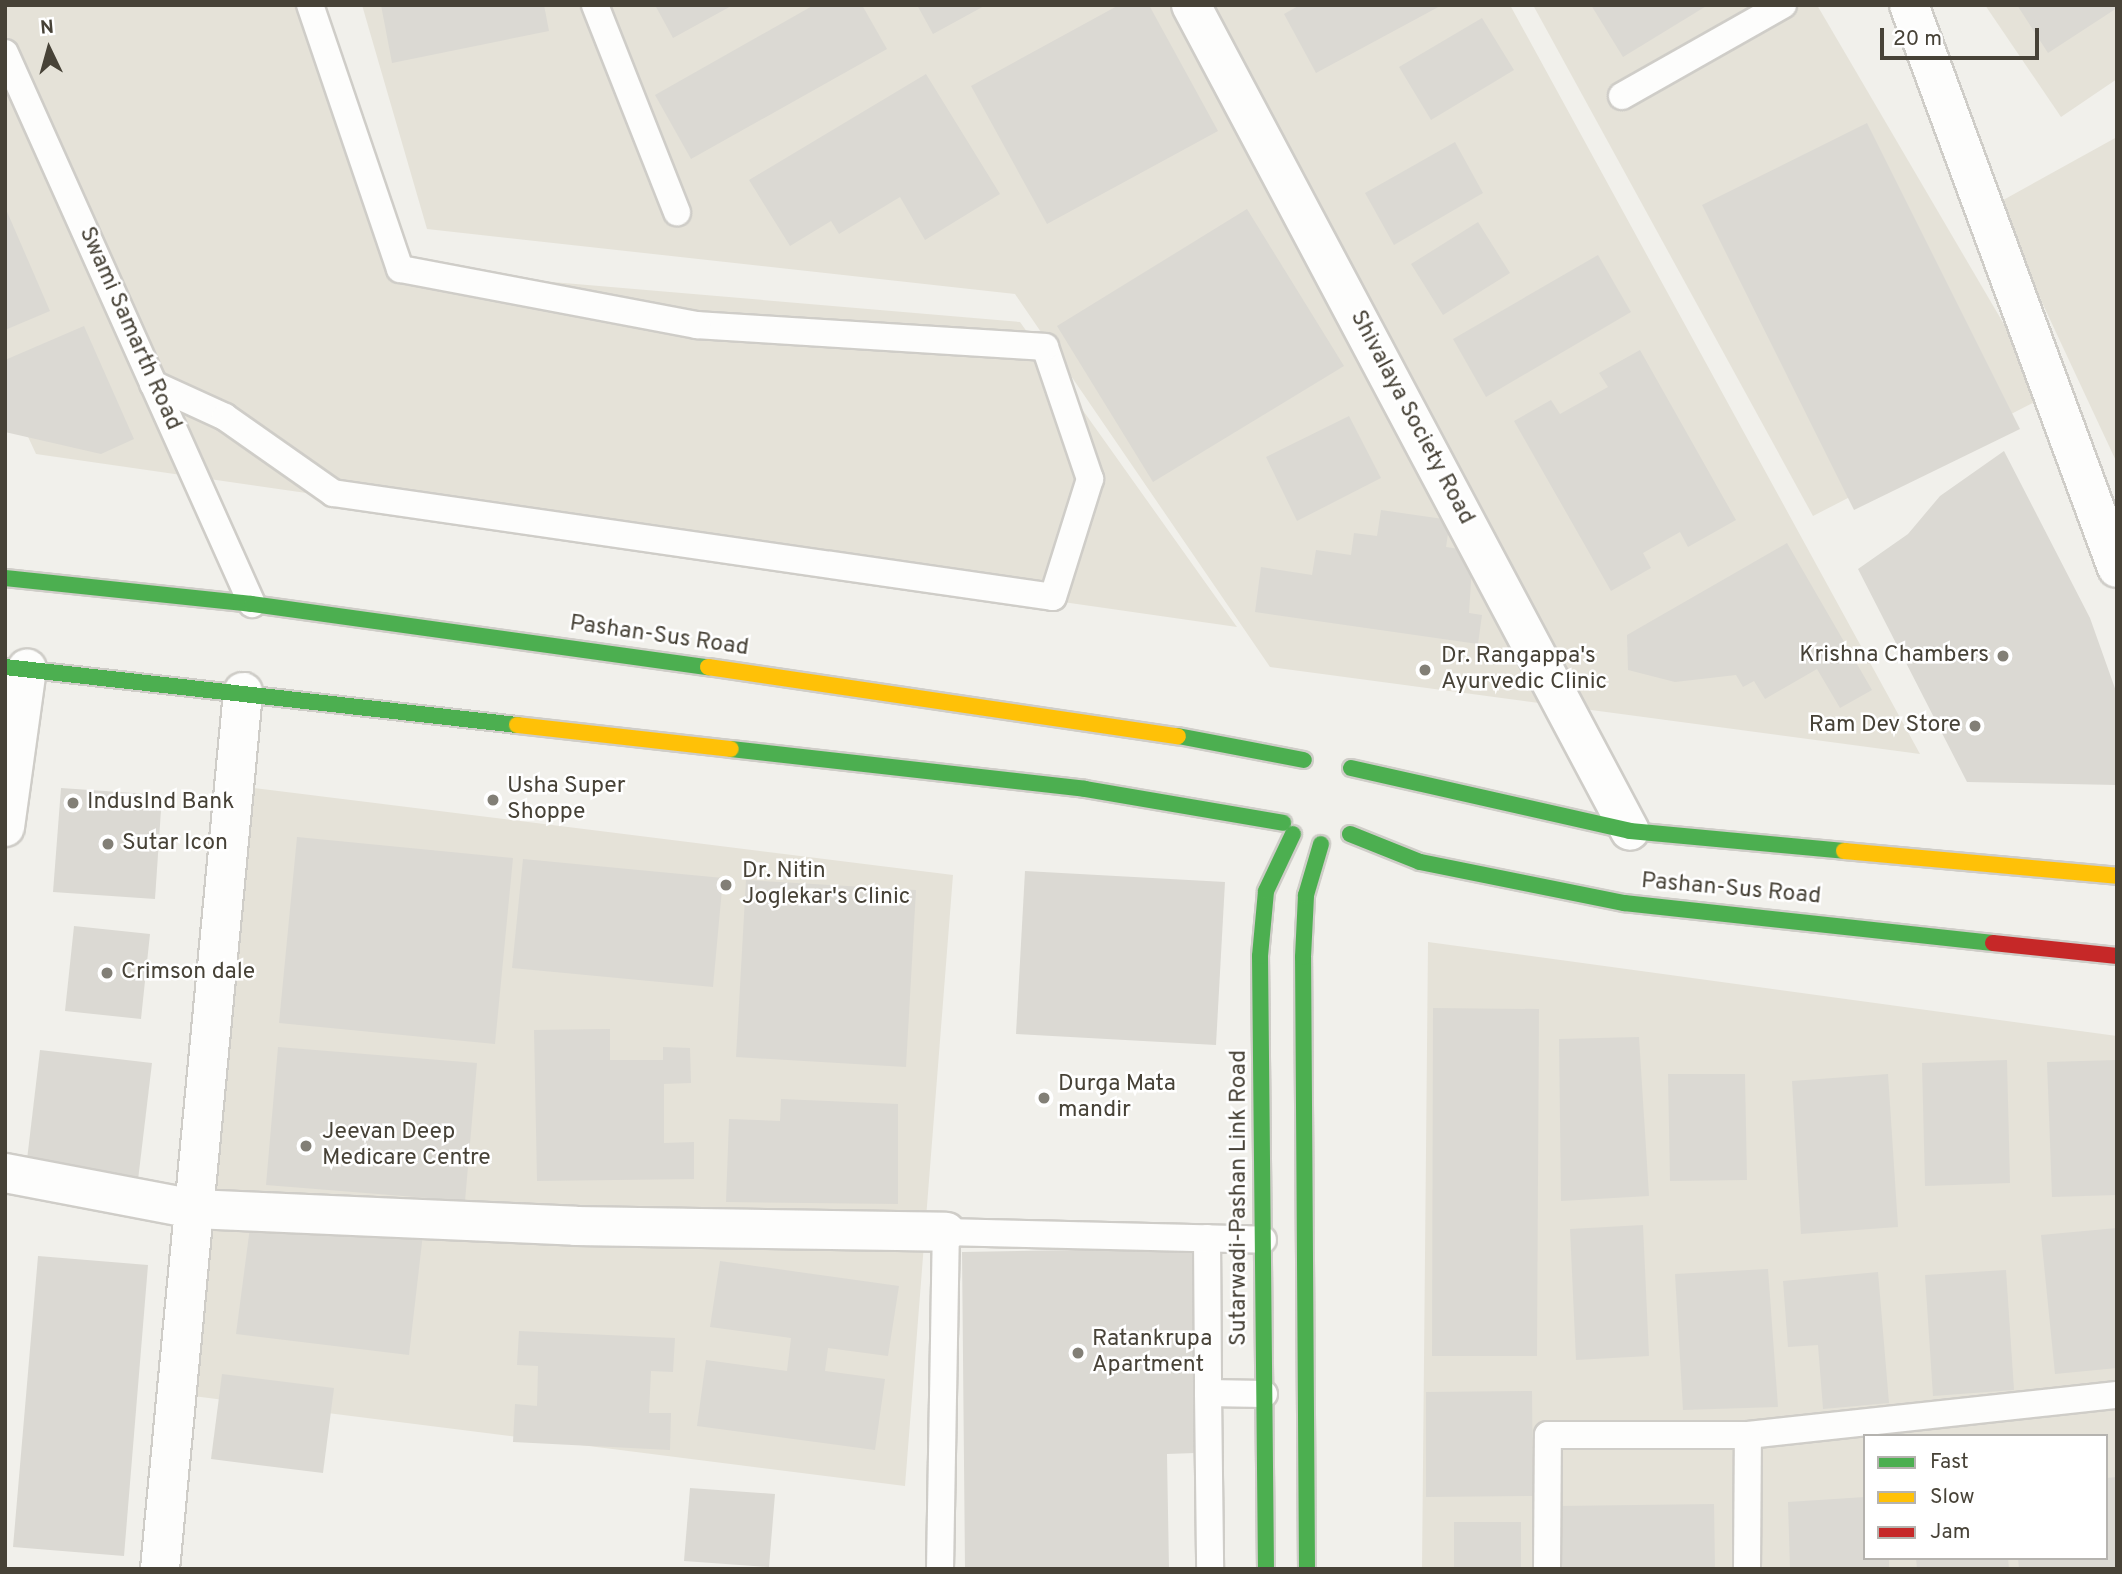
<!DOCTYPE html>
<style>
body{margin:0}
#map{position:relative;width:2122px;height:1574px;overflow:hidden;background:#f1f0eb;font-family:Overpass,sans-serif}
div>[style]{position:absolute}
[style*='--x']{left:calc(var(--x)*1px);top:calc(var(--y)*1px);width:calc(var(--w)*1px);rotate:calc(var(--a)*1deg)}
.residential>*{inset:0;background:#e5e2d8}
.building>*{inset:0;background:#dbd9d3}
.roads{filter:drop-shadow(2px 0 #cfcdc8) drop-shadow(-2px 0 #cfcdc8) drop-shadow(0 2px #cfcdc8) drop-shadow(0 -2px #cfcdc8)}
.lane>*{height:26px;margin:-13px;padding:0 13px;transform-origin:13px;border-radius:13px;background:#fdfdfc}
.street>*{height:38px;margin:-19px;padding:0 19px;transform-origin:19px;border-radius:19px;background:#fdfdfc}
.fast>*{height:16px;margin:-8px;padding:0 8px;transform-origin:8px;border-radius:8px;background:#4caf50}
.slow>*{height:16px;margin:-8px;padding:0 8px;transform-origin:8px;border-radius:8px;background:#ffc107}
.jam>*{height:16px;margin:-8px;padding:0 8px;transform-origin:8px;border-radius:8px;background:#c62828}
.dots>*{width:19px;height:19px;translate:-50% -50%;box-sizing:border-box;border:4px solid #fff;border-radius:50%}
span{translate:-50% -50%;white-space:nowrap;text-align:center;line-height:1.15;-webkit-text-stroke:5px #fff;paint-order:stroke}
.street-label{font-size:23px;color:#474237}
.poi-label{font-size:23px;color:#474237}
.right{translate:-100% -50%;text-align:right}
.left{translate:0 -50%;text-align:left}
.frame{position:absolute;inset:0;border:7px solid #474237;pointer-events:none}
.legend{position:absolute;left:1863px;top:1434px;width:245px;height:126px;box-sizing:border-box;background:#fff;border:2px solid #b5b3af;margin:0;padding:9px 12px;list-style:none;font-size:21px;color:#474237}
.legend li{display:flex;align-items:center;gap:14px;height:35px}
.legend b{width:35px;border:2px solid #b5b3af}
.north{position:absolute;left:14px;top:14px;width:70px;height:70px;-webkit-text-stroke:5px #fff;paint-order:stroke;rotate:355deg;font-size:19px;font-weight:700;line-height:28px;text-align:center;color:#474237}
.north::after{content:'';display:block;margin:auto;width:24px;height:32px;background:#474237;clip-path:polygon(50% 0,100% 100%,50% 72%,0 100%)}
.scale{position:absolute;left:1880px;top:28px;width:159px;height:32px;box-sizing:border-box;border:4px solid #474237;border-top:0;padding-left:9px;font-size:21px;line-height:24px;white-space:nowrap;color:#474237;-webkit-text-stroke:5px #fff;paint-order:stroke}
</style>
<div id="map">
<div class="residential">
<i style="clip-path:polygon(5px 5px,308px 5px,401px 269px,1020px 322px,1237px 627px,36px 454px,5px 387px)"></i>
<i style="clip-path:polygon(362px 5px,1510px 5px,1920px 754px,1270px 667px,1015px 294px,427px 229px)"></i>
<i style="clip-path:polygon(1533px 5px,1817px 5px,2046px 396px,1813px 516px)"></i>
<i style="clip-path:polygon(1985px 5px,2117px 5px,2117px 79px,2061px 117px)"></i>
<i style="clip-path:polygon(2117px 137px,2117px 463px,1996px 204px)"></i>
<i style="clip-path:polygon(254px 788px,953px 875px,905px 1486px,193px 1396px)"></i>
<i style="clip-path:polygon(evenodd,1428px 942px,2117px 1036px,2117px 1569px,1422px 1569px,1428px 942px,1865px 1436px,2106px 1436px,2106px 1558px,1865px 1558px,1865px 1436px)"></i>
</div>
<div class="building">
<i style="clip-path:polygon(381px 5px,544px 5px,549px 31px,392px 63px)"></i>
<i style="clip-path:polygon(655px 5px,733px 5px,673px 38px)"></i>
<i style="clip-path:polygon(814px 5px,862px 5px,887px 49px,691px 159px,655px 95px)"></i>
<i style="clip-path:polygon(917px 5px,986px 5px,933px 34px)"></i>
<i style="clip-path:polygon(1119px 5px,1149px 5px,1218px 131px,1047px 224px,971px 86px)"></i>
<i style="clip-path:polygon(1300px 5px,1442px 5px,1316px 73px,1284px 14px)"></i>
<i style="clip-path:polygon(1591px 5px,1708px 5px,1623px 57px)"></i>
<i style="clip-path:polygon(2017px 5px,2117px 5px,2117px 8px,2048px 53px)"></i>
<i style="clip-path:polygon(1482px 18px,1514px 70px,1431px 120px,1399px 67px)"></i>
<i style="clip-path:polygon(926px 74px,1000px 194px,925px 240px,900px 197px,839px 234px,831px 221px,790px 246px,749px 180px)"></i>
<i style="clip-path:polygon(1867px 123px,2020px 429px,1854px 510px,1702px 205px)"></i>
<i style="clip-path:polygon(1455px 142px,1483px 193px,1394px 245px,1365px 193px)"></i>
<i style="clip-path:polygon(5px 207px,50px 311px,5px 330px)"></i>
<i style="clip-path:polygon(1247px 209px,1344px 366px,1153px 482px,1057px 326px)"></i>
<i style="clip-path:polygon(1478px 222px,1510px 273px,1443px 315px,1411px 264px)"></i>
<i style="clip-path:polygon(1598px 255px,1631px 312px,1486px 397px,1453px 339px)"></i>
<i style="clip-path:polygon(84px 326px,134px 439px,101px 454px,5px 432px,5px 360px)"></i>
<i style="clip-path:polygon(1640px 350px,1736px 520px,1688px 547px,1680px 532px,1643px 553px,1651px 568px,1611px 591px,1514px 421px,1551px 400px,1560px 414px,1608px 387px,1599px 373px)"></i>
<i style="clip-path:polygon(1349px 416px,1381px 478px,1297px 521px,1266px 457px)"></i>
<i style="clip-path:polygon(2004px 451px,2090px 618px,2117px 694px,2117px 785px,1967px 782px,1858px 569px,1908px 534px,1940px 496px)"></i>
<i style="clip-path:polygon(1381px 510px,1450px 520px,1446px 547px,1473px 551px,1469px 613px,1482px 615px,1478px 644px,1255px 612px,1261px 567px,1312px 575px,1316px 550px,1351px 555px,1354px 533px,1377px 536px)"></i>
<i style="clip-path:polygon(1787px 543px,1872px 690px,1840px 708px,1817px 669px,1765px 699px,1754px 681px,1743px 687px,1736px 675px,1675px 682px,1628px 670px,1627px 635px)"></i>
<i style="clip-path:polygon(61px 788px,162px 795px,155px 899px,53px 892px)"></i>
<i style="clip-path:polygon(297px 837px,513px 858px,495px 1044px,279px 1023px)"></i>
<i style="clip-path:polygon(523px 859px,723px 878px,713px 987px,512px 968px)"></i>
<i style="clip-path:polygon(1025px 871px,1225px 882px,1216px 1045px,1016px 1034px)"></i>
<i style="clip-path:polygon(746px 880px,916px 890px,906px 1067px,736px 1057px)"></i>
<i style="clip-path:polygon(74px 926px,150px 934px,141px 1019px,65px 1011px)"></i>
<i style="clip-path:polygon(1433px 1008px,1539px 1009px,1537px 1356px,1432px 1356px)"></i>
<i style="clip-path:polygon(610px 1029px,610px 1060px,663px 1060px,663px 1047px,690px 1048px,691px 1083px,664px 1084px,664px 1143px,694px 1142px,694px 1179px,537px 1181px,534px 1030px)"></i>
<i style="clip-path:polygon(1639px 1037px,1649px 1196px,1561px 1201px,1559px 1039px)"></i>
<i style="clip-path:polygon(278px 1047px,477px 1063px,465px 1201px,266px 1185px)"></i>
<i style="clip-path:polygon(40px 1050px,152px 1063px,138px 1180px,26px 1168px)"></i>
<i style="clip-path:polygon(2007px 1060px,2010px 1183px,1925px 1186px,1922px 1063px)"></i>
<i style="clip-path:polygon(2117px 1060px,2117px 1195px,2052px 1197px,2047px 1062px)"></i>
<i style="clip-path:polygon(1668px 1074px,1745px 1074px,1747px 1180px,1670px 1181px)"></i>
<i style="clip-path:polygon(1888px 1074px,1898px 1227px,1801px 1234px,1792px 1081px)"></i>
<i style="clip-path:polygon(781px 1099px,898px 1104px,898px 1204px,726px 1202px,729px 1119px,780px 1121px)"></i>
<i style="clip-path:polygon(252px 1212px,423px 1234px,409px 1355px,236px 1334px)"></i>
<i style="clip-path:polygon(1643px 1225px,1649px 1356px,1576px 1360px,1570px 1229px)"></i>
<i style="clip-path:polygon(2117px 1228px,2117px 1368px,2055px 1374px,2041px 1235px)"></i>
<i style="clip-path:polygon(1192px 1248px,1195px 1453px,1167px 1454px,1169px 1569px,965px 1569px,962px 1252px)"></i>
<i style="clip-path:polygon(38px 1256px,148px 1265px,124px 1556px,13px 1547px)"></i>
<i style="clip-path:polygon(720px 1261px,899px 1286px,888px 1356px,828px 1348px,825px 1371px,885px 1379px,875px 1450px,697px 1426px,706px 1360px,787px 1371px,791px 1338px,710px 1327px)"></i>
<i style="clip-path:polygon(1768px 1269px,1778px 1407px,1683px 1410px,1675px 1274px)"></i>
<i style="clip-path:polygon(2006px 1270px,2014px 1390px,1933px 1396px,1925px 1275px)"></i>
<i style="clip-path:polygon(1878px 1272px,1889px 1403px,1823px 1409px,1818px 1345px,1788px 1347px,1783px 1281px)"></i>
<i style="clip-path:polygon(519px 1331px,675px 1338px,673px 1372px,651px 1371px,649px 1413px,671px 1413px,670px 1450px,513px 1442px,515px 1404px,537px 1406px,538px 1366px,517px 1365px)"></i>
<i style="clip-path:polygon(222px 1374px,334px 1388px,323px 1473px,211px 1459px)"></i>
<i style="clip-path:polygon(1532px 1391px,1533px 1496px,1426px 1497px,1426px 1392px)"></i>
<i style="clip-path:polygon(2117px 1477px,2117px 1569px,2019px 1569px,2018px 1558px,2106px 1558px,2106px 1478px)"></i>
<i style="clip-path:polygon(690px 1488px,775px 1494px,769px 1567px,684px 1561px)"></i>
<i style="clip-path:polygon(1865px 1497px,1865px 1558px,1889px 1558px,1889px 1569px,1790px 1569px,1788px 1502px)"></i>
<i style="clip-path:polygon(1714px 1504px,1715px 1569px,1559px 1569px,1558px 1506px)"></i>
<i style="clip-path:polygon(1454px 1522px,1521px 1522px,1521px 1569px,1454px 1569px)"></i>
<i style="clip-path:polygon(1916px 1558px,2008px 1558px,2009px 1569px,1917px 1569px)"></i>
</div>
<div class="roads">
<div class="lane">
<i style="--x:595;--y:5;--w:223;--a:68.4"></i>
<i style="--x:5;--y:53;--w:604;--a:65.85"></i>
<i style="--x:1622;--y:96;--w:185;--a:-29.5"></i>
<i style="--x:153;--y:384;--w:79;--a:24.6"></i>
<i style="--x:225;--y:417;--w:132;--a:35.1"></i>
<i style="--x:333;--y:493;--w:727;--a:8.22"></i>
<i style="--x:1053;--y:597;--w:124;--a:-72.6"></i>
<i style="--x:1090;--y:479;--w:139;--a:-108.8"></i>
<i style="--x:1045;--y:347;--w:349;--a:-176.4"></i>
<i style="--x:697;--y:325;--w:302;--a:-169.3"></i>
<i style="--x:400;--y:269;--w:279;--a:-108.8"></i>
<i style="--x:1207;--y:1238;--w:155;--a:89.6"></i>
<i style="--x:1208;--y:1393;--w:56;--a:1"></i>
<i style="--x:1208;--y:1393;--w:176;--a:89.3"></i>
<i style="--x:940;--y:1569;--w:337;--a:-89"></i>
<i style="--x:946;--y:1232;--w:317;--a:1.4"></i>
<i style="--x:1547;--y:1569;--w:134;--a:-89.6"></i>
<i style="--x:1548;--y:1435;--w:200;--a:0"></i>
<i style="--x:1748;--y:1435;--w:371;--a:-6.2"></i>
<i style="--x:1747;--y:1569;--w:134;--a:-89.6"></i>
</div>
<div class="street">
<i style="--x:1191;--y:5;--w:935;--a:62.01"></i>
<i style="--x:1909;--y:5;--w:600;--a:69.72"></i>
<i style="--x:5;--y:827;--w:160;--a:-82.1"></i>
<i style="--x:5;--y:1173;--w:192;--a:10.8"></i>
<i style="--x:194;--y:1209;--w:382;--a:2.5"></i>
<i style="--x:576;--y:1226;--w:370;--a:0.9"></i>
<i style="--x:160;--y:1569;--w:881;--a:-84.59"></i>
</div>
<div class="fast">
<i style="--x:5;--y:578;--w:248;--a:6"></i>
<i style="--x:252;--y:604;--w:460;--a:7.9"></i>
<i style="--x:5;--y:667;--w:515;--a:6.46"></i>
<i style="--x:1178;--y:736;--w:128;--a:10.8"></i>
<i style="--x:731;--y:749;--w:356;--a:6.4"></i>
<i style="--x:1085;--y:789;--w:201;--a:9.7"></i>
<i style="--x:1351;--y:768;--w:286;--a:12.7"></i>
<i style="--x:1630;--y:831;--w:215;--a:5.3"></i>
<i style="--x:1350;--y:834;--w:75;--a:21.8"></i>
<i style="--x:1420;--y:862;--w:208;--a:11.4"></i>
<i style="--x:1624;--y:903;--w:371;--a:6.2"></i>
<i style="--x:1266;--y:1569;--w:613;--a:-90.56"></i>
<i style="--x:1260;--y:956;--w:65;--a:-84.7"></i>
<i style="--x:1266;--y:891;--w:63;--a:-64.7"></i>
<i style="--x:1307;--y:1569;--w:612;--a:-90.37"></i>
<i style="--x:1303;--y:957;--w:62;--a:-87.2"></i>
<i style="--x:1306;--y:895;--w:53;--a:-73.6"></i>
</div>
<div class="slow">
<i style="--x:708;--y:667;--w:475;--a:8.4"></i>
<i style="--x:517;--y:725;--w:215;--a:6.4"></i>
<i style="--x:1844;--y:851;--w:274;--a:5.2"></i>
</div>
<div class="jam">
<i style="--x:1993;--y:943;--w:125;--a:6"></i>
</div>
</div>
<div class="dots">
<i style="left:2003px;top:656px;background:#827f76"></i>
<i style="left:1425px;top:670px;background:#827f76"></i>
<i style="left:1975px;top:726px;background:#827f76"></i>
<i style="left:493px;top:800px;background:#827f76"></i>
<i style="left:73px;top:803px;background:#827f76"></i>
<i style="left:108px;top:844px;background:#827f76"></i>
<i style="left:726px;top:885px;background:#827f76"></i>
<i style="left:107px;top:973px;background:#827f76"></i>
<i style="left:1044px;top:1098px;background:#827f76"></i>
<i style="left:306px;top:1146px;background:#827f76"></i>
<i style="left:1078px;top:1353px;background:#827f76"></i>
</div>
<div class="street-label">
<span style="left:129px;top:329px;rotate:66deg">Swami Samarth Road</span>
<span style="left:1411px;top:418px;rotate:62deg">Shivalaya Society Road</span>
<span style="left:659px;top:637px;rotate:8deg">Pashan-Sus Road</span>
<span style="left:1731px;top:890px;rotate:5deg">Pashan-Sus Road</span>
<span style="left:1240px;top:1198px;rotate:-90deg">Sutarwadi-Pashan Link Road</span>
</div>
<div class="poi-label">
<span class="right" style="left:1989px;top:656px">Krishna Chambers</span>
<span class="left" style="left:1441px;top:670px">Dr. Rangappa's<br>Ayurvedic Clinic</span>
<span class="right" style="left:1961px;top:726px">Ram Dev Store</span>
<span class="left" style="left:507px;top:800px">Usha Super<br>Shoppe</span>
<span class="left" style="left:87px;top:803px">IndusInd Bank</span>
<span class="left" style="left:122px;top:844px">Sutar Icon</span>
<span class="left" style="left:742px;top:885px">Dr. Nitin<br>Joglekar's Clinic</span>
<span class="left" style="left:121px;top:973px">Crimson dale</span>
<span class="left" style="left:1058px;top:1098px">Durga Mata<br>mandir</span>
<span class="left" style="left:322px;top:1146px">Jeevan Deep<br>Medicare Centre</span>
<span class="left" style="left:1092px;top:1353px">Ratankrupa<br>Apartment</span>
</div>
<div class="frame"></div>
<ul class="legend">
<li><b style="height:9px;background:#4caf50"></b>Fast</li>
<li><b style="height:9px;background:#ffc107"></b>Slow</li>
<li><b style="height:9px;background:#c62828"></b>Jam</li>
</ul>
<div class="north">N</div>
<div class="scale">20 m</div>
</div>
